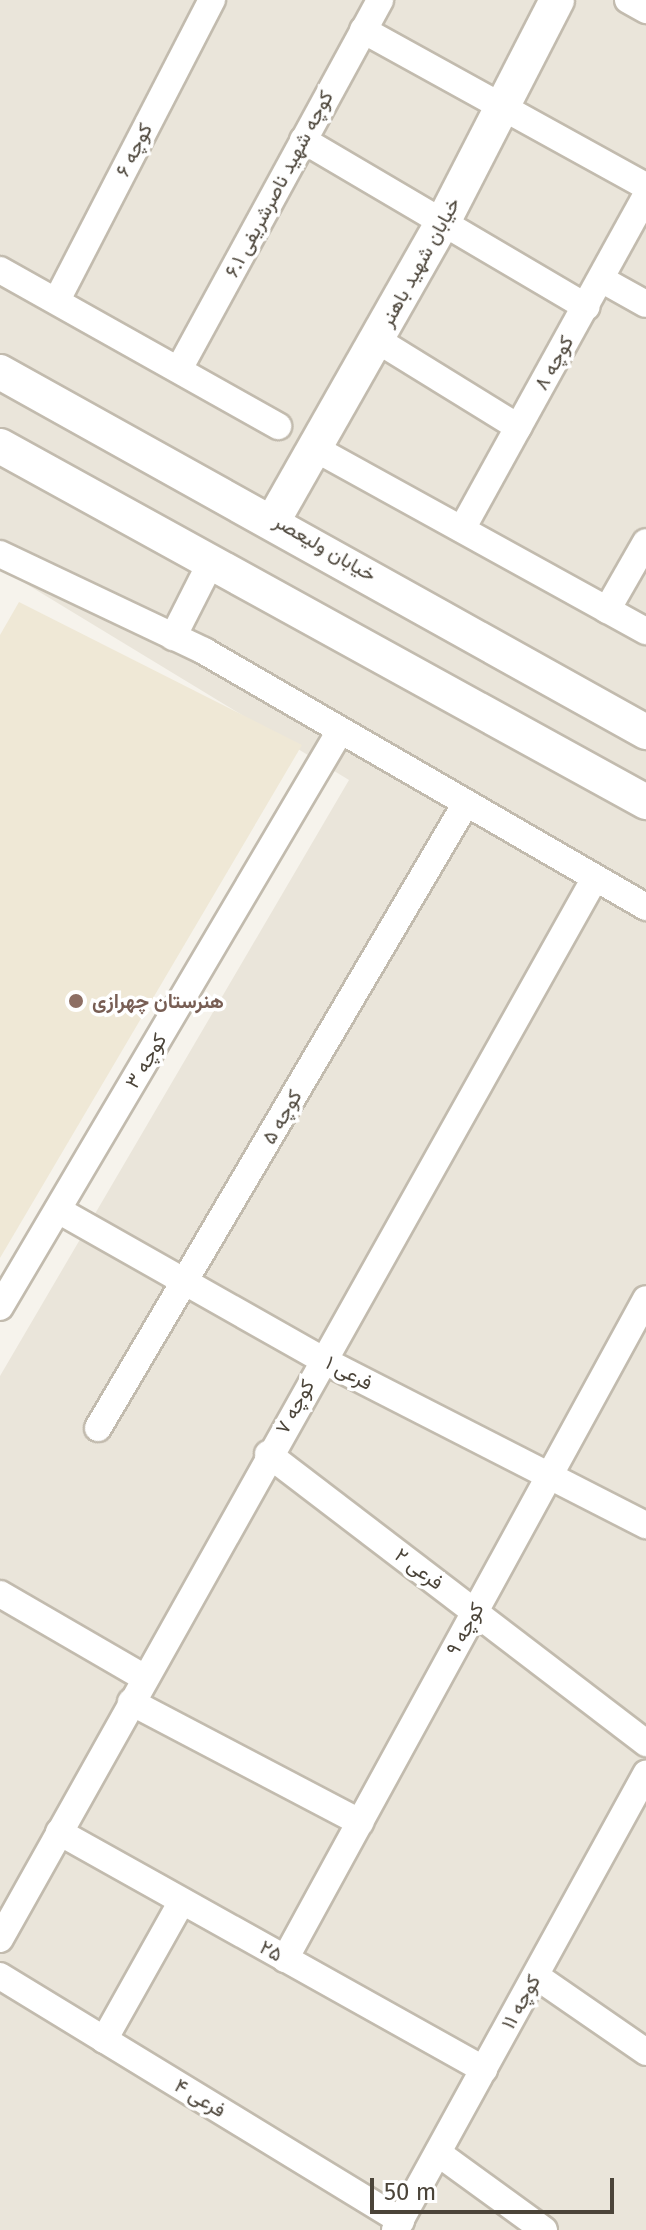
<!DOCTYPE html>
<meta charset="utf-8">
<style>
body{margin:0}
#map{position:relative;width:646px;height:2230px;overflow:hidden;background:#f6f3ec;font-family:"Fira Sans",Vazirmatn,sans-serif}
div>[style]{position:absolute}
[style*='--x']{left:calc(var(--x)*1px);top:calc(var(--y)*1px);width:calc(var(--w)*1px);rotate:calc(var(--a)*1deg)}
.residential>*{inset:0;background:#eae5da}
.education>*{inset:0;background:#efe8d6}
.roads{filter:drop-shadow(2px 0 #c2bbae) drop-shadow(-2px 0 #c2bbae) drop-shadow(0 2px #c2bbae) drop-shadow(0 -2px #c2bbae)}
.minor>*{height:26px;margin:-13px;padding:0 13px;transform-origin:13px;border-radius:13px;background:#fff}
.tertiary>*{height:34px;margin:-17px;padding:0 17px;transform-origin:17px;border-radius:17px;background:#fff}
.dots>*{width:22px;height:22px;translate:-50% -50%;box-sizing:border-box;border:4px solid #fff;border-radius:50%}
span{translate:-50% -50%;white-space:nowrap;text-align:center;line-height:1.15;-webkit-text-stroke:7px #fff;paint-order:stroke}
.street-label{font-size:20px;color:#4b4439}
.education-label{font-size:20px;color:#785e54;font-weight:700}
.left{translate:0 -50%;text-align:left}
.scale{position:absolute;left:370px;top:2178px;width:244px;height:36px;box-sizing:border-box;border:4px solid #4b4439;border-top:0;padding-left:10px;font-size:24px;line-height:28px;white-space:nowrap;color:#4b4439;-webkit-text-stroke:6px #fff;paint-order:stroke}
</style>
<div id="map">
<div class="residential">
<i style="clip-path:polygon(0 0,646px 0,646px 2230px,0 2230px,0 1376px,349px 780px,0 568px)"></i>
</div>
<div class="education">
<i style="clip-path:polygon(19px 602px,302px 745px,0 1258px,0 635px)"></i>
</div>
<div class="roads">
<div class="minor">
<i style="--x:628;--y:0;--w:21;--a:29"></i>
<i style="--x:363;--y:30;--w:323;--a:28.9"></i>
<i style="--x:303;--y:140;--w:329;--a:30.5"></i>
<i style="--x:0;--y:270;--w:319;--a:29.3"></i>
<i style="--x:601;--y:279;--w:51;--a:29.1"></i>
<i style="--x:57;--y:300;--w:338;--a:-62.7"></i>
<i style="--x:377;--y:340;--w:166;--a:31.7"></i>
<i style="--x:179;--y:369;--w:420;--a:-61.4"></i>
<i style="--x:314;--y:448;--w:379;--a:28.9"></i>
<i style="--x:462;--y:529;--w:380;--a:-61.1"></i>
<i style="--x:0;--y:554;--w:226;--a:25.4"></i>
<i style="--x:204;--y:651;--w:511;--a:30.08"></i>
<i style="--x:607;--y:610;--w:78;--a:-60.2"></i>
<i style="--x:173;--y:637;--w:84;--a:-63.1"></i>
<i style="--x:58;--y:1210;--w:302;--a:29.5"></i>
<i style="--x:321;--y:1359;--w:365;--a:27.1"></i>
<i style="--x:0;--y:1307;--w:669;--a:-59.45"></i>
<i style="--x:98;--y:1428;--w:723;--a:-59.5"></i>
<i style="--x:268;--y:1454;--w:476;--a:37.4"></i>
<i style="--x:0;--y:1594;--w:168;--a:30.1"></i>
<i style="--x:131;--y:1702;--w:259;--a:27.7"></i>
<i style="--x:59;--y:1832;--w:487;--a:29.2"></i>
<i style="--x:0;--y:1939;--w:1216;--a:-60.72"></i>
<i style="--x:285;--y:1959;--w:752;--a:-61.32"></i>
<i style="--x:0;--y:1976;--w:470;--a:31.4"></i>
<i style="--x:536;--y:1976;--w:134;--a:34.6"></i>
<i style="--x:104;--y:2040;--w:159;--a:-60.7"></i>
<i style="--x:438;--y:2153;--w:131;--a:36"></i>
<i style="--x:395;--y:2230;--w:521;--a:-61.17"></i>
</div>
<div class="tertiary">
<i style="--x:0;--y:372;--w:740;--a:29.13"></i>
<i style="--x:0;--y:446;--w:738;--a:28.86"></i>
<i style="--x:274;--y:519;--w:344;--a:-60.4"></i>
<i style="--x:444;--y:220;--w:247;--a:-62.8"></i>
</div>
</div>
<div class="dots">
<i style="left:76px;top:1001px;background:#8d6e63"></i>
</div>
<div class="street-label">
<span style="left:134px;top:150px;rotate:-63deg">کوچه ۶</span>
<span style="left:279px;top:184px;rotate:-62deg">۶.۱ کوچه شهید ناصرشریفی</span>
<span style="left:420px;top:262px;rotate:-61deg">خیابان شهید باهنر</span>
<span style="left:554px;top:363px;rotate:-61deg">کوچه ۸</span>
<span style="left:325px;top:548px;rotate:30deg">خیابان ولیعصر</span>
<span style="left:146px;top:1061px;rotate:-59deg">کوچه ۳</span>
<span style="left:282px;top:1117px;rotate:-60deg">کوچه ۵</span>
<span style="left:349px;top:1373px;rotate:28deg">فرعی ۱</span>
<span style="left:295px;top:1407px;rotate:-61deg">کوچه ۷</span>
<span style="left:419px;top:1569px;rotate:37deg">فرعی ۲</span>
<span style="left:465px;top:1629px;rotate:-61deg">کوچه ۹</span>
<span style="left:271px;top:1951px;rotate:29deg">۲۵</span>
<span style="left:521px;top:2002px;rotate:-61deg">کوچه ۱۱</span>
<span style="left:200px;top:2098px;rotate:31deg">فرعی ۴</span>
</div>
<div class="education-label">
<span class="left" style="left:92px;top:1001px">هنرستان چهرازی</span>
</div>
<div class="scale">50 m</div>
</div>
